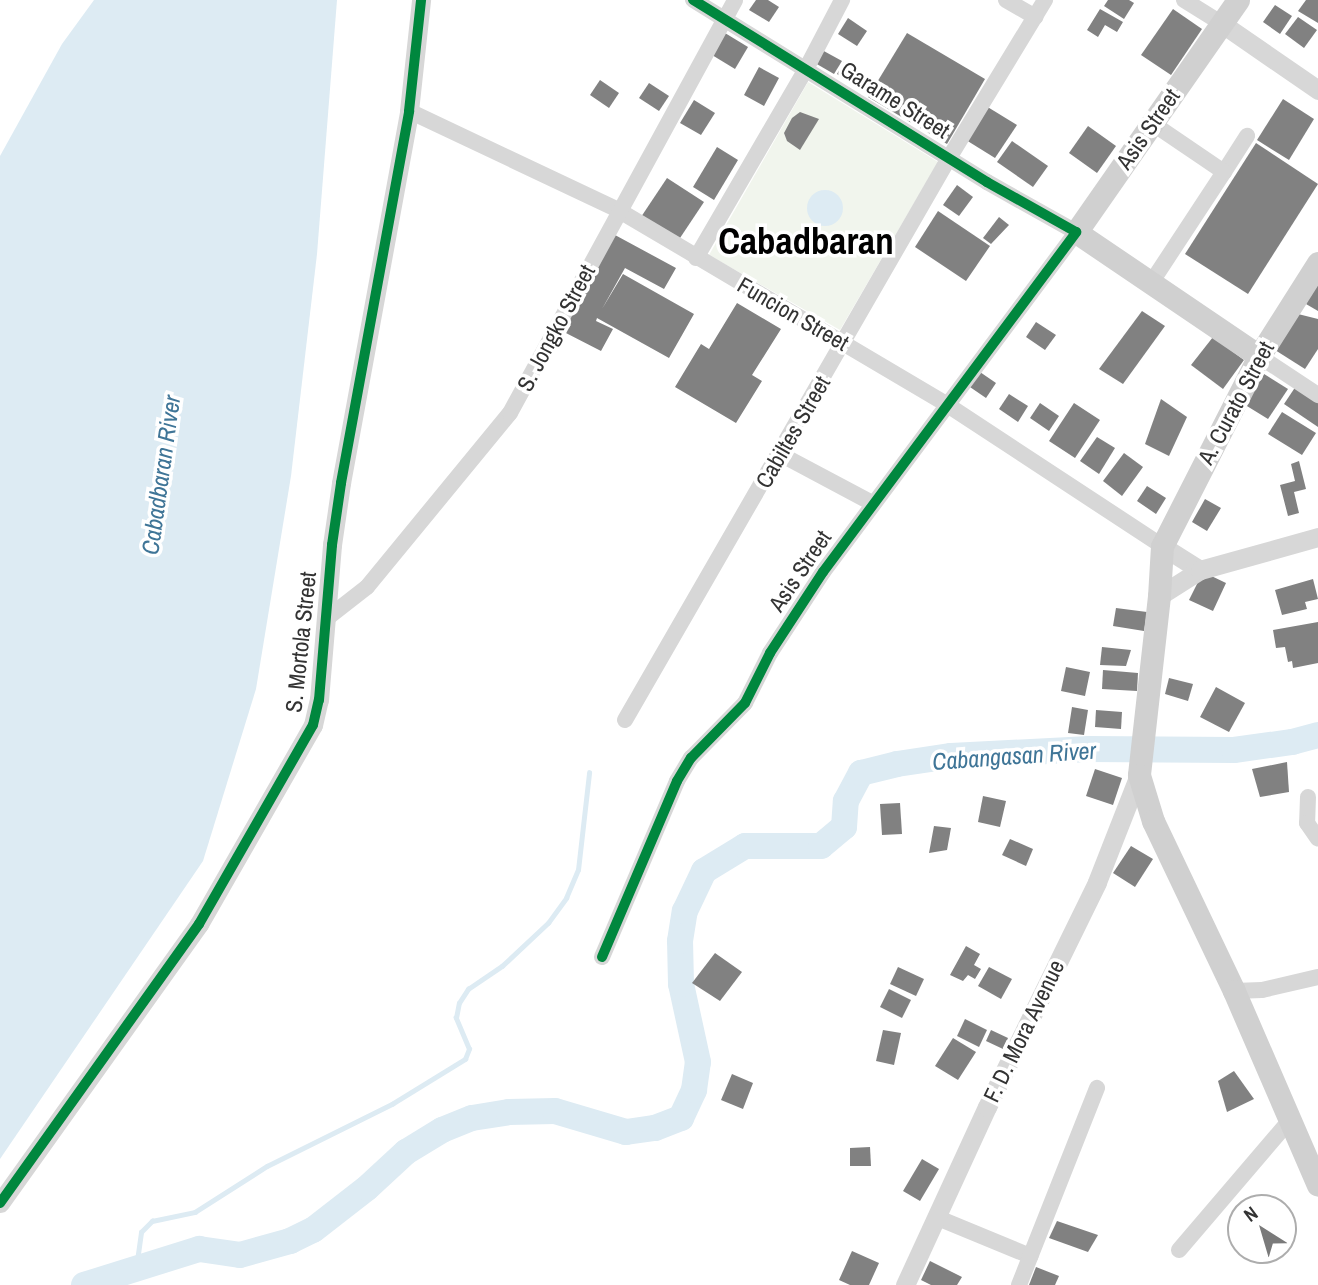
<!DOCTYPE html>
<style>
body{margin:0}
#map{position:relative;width:1318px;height:1285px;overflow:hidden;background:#fff;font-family:"Archivo Narrow",sans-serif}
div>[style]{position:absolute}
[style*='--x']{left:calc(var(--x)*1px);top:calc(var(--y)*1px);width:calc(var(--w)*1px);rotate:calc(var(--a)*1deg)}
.green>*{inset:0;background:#f1f5ed}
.water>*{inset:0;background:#ddebf3}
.round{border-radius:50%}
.stream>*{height:4.5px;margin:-2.25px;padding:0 2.25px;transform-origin:2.25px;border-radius:2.25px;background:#ddebf3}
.river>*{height:26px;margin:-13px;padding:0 13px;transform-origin:13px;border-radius:13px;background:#ddebf3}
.building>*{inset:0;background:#818181}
.minor>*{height:16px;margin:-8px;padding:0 8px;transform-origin:8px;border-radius:8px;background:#d7d7d7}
.tertiary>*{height:19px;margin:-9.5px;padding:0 9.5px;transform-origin:9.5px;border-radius:9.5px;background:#d7d7d7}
.secondary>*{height:23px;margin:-11.5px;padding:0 11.5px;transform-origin:11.5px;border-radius:11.5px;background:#d0d0d0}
.cycleway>*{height:10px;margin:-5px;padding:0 5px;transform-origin:5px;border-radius:5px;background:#00873e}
span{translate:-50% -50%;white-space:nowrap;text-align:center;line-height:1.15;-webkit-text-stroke:7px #fff;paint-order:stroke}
.street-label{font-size:23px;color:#333}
.water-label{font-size:24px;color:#3f7597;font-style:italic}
.town-label{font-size:37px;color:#000;font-weight:700}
.north{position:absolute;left:1227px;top:1194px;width:70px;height:70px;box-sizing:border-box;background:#fff;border:2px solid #adadad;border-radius:50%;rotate:323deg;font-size:19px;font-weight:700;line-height:28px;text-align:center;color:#333}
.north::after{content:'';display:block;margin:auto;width:24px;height:32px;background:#7a7a7a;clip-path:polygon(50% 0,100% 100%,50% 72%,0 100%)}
</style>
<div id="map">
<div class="green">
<i style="clip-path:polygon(808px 82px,938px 162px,840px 330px,709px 255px)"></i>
</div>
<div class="water">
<i style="clip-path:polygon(94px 0,337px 0,317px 254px,291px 476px,256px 689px,203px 861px,0 1159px,0 156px,62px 44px)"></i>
<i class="round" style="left:807px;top:190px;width:36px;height:36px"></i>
</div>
<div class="stream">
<i style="--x:136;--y:1268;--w:36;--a:-82"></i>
<i style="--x:141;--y:1232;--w:16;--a:-45"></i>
<i style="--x:152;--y:1221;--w:44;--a:-11.8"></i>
<i style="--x:195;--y:1212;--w:85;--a:-32.6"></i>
<i style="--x:267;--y:1166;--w:140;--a:-26.4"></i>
<i style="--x:392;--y:1104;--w:86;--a:-31.7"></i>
<i style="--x:465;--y:1059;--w:11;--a:-68"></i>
<i style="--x:469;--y:1049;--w:34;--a:-113"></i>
<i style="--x:456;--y:1018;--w:15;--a:-79"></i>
<i style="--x:459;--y:1003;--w:17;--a:-57"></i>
<i style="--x:468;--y:989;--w:41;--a:-34.1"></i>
<i style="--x:502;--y:966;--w:63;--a:-43.1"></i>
<i style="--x:548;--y:923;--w:31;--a:-54"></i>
<i style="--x:566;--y:898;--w:30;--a:-67"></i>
<i style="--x:578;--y:870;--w:98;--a:-83.5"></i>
</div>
<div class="river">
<i style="--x:84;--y:1285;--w:121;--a:-17.4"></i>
<i style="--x:199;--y:1249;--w:41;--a:8.3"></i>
<i style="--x:240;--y:1255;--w:52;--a:-15.6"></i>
<i style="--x:290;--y:1241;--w:25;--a:-26"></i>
<i style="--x:313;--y:1230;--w:68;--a:-37.9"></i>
<i style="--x:367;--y:1188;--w:53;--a:-42.7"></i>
<i style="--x:406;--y:1152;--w:42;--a:-31.4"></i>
<i style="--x:442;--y:1130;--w:32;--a:-22"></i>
<i style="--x:472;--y:1118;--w:37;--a:-9"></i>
<i style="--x:509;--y:1112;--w:46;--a:-1.2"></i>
<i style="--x:555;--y:1111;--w:74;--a:16.5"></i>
<i style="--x:626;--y:1132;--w:29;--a:-8"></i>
<i style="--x:655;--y:1128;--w:28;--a:-21"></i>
<i style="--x:681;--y:1118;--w:31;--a:-65"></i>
<i style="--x:694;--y:1090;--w:28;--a:-82"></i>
<i style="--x:698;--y:1062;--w:80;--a:-102.3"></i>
<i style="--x:681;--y:984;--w:43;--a:-91.3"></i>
<i style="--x:680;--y:941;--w:30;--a:-81"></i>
<i style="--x:685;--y:911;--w:44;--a:-64.6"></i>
<i style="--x:704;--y:871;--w:48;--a:-31.4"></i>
<i style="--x:745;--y:846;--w:76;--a:0"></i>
<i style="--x:821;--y:846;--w:30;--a:-40"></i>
<i style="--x:844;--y:827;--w:26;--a:-86"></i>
<i style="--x:846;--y:801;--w:32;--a:-62"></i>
<i style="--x:861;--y:773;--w:37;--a:-14"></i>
<i style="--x:897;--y:764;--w:55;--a:-8.4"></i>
<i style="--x:951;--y:756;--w:138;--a:-2.9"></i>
<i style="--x:1089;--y:749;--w:145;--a:0.4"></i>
<i style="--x:1234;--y:750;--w:59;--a:-7.9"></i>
<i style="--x:1292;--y:742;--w:27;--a:-15"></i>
</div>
<div class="building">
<i style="clip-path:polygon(756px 0,768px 0,779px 7px,769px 22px,749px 10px)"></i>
<i style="clip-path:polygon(1108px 0,1129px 0,1134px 3px,1124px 19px,1104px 6px)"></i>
<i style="clip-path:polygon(1306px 0,1318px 0,1318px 23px,1298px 11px)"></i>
<i style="clip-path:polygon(1275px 5px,1292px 16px,1280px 34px,1263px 22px)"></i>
<i style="clip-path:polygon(1100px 9px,1123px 22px,1117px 32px,1105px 25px,1098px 37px,1087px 30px)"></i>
<i style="clip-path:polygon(1173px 9px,1202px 29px,1171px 75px,1141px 55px)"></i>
<i style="clip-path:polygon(1298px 17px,1317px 30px,1304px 48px,1285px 34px)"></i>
<i style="clip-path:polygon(848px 18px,867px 31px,857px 46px,838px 34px)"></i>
<i style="clip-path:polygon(725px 33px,748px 47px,735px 69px,712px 55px)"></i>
<i style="clip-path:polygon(907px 33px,985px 79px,947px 144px,868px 97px)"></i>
<i style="clip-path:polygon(822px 50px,842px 61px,834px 74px,815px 63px)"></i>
<i style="clip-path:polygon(844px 62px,870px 78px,862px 90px,837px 74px)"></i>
<i style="clip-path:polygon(759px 67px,779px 78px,764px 106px,744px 95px)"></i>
<i style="clip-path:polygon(600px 80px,619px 93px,609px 108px,590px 95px)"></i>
<i style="clip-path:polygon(649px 83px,669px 96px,659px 111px,639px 98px)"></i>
<i style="clip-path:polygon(1283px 99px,1314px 119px,1289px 160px,1257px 140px)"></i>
<i style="clip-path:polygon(694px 100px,715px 113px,701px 135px,680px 123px)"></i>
<i style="clip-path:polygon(986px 106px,1017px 125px,995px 158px,966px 140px)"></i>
<i style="clip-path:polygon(800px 112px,819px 119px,800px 150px,787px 141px,784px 133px,792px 118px)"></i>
<i style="clip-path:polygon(1088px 126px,1116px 146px,1097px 173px,1069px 153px)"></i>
<i style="clip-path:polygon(1012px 141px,1048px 166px,1033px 187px,997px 162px)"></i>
<i style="clip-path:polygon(1256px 143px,1318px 184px,1248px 294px,1185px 254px)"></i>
<i style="clip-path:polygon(717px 147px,738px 160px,714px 200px,693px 187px)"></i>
<i style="clip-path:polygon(667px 178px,704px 202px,678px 241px,641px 217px)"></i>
<i style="clip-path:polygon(957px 185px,973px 197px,959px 216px,943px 205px)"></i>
<i style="clip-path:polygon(938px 211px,990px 246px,966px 281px,915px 247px)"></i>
<i style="clip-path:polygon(999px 217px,1009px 225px,991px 244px,983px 238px)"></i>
<i style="clip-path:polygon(615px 235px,676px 268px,664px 289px,625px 268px,602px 309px,623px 274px,694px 314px,669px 358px,597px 318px,596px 321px,613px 329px,601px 351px,562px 331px)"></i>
<i style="clip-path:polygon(1318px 281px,1318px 311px,1306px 304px)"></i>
<i style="clip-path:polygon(737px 303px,781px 329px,752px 375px,762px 381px,736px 423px,675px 387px,701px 344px,709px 349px)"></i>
<i style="clip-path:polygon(1142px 311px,1165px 326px,1123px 384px,1099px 369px)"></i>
<i style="clip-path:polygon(1298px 314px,1318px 319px,1318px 349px,1305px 369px,1275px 350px)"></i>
<i style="clip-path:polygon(1036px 322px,1056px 335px,1045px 350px,1026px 337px)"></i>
<i style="clip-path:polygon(1213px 337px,1244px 360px,1223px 389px,1191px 365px)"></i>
<i style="clip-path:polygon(977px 370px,996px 383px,986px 398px,967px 385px)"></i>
<i style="clip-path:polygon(1261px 372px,1288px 389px,1268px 419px,1242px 403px)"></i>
<i style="clip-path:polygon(1296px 386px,1318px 401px,1318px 427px,1284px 404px)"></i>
<i style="clip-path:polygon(1009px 394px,1028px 406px,1018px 422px,999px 409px)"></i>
<i style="clip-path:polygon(1161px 399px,1187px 417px,1169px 456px,1145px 444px)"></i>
<i style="clip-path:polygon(1040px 403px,1059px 416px,1049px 431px,1030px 418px)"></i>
<i style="clip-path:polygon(1074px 403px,1100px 420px,1075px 458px,1049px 441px)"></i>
<i style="clip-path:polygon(1282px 412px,1316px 433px,1302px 455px,1268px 434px)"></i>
<i style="clip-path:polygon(1097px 437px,1115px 448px,1099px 474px,1080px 461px)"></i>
<i style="clip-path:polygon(1124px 453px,1143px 467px,1122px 496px,1103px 481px)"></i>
<i style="clip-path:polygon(1299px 461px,1306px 489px,1294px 492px,1299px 513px,1288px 516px,1280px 485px,1295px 481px,1291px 464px)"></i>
<i style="clip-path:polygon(1147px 486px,1166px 498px,1156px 514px,1137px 501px)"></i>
<i style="clip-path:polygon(1205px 499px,1221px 508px,1207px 531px,1192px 522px)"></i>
<i style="clip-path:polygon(1203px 572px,1226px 583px,1213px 611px,1189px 600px)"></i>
<i style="clip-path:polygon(1313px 579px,1318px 599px,1305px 602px,1307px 609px,1282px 615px,1275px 590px)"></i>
<i style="clip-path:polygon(1116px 608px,1147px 612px,1144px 631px,1113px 626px)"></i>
<i style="clip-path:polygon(1318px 622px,1318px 663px,1293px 668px,1292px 661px,1288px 662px,1285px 647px,1276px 648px,1273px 630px)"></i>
<i style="clip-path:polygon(1102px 647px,1131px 650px,1126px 666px,1100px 665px)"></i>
<i style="clip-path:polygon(1066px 667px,1090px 672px,1085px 696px,1061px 691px)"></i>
<i style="clip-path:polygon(1103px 670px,1138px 673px,1137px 691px,1102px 689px)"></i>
<i style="clip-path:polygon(1169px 678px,1193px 684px,1188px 701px,1165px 694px)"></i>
<i style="clip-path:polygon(1216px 687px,1245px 703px,1229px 732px,1200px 717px)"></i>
<i style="clip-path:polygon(1072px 707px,1088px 710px,1084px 735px,1068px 733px)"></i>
<i style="clip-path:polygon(1096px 710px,1122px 712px,1121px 729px,1095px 727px)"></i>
<i style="clip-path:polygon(1287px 762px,1289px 792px,1260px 797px,1252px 769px)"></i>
<i style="clip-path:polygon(1095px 769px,1122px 778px,1113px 805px,1086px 796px)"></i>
<i style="clip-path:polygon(983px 796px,1006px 801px,1000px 827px,978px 822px)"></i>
<i style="clip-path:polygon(900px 803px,902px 834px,882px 835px,880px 804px)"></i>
<i style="clip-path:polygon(934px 826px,951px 828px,947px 850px,929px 853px)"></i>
<i style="clip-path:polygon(1010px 839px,1033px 849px,1026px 866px,1002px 855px)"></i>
<i style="clip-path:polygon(1131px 846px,1153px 859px,1135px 887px,1113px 873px)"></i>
<i style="clip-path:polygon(966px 946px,980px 954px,974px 965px,981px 969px,975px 979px,968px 975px,963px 981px,950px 975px)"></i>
<i style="clip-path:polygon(715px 953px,742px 972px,720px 1001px,692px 983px)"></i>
<i style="clip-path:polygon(898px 967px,924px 979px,916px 996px,890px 984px)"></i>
<i style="clip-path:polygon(989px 967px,1012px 979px,1001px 999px,978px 986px)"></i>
<i style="clip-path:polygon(889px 989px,911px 1000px,902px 1018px,880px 1007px)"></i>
<i style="clip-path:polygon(965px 1019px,987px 1030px,979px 1047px,957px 1036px)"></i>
<i style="clip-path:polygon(883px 1030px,901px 1033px,894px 1065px,876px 1061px)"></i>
<i style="clip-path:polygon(991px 1030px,1008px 1038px,1003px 1049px,986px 1041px)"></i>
<i style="clip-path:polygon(953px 1038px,976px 1052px,958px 1080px,935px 1066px)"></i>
<i style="clip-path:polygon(1234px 1071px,1254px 1099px,1227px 1112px,1218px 1081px)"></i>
<i style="clip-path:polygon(732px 1074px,753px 1083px,743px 1109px,721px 1100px)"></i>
<i style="clip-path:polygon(870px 1147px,871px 1166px,850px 1166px,850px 1148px)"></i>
<i style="clip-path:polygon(922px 1159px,939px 1169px,920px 1201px,903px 1191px)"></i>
<i style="clip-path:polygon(1057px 1221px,1098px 1235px,1088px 1252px,1049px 1238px)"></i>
<i style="clip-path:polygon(852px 1251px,879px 1263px,869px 1285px,850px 1285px,839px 1280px)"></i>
<i style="clip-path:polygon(930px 1261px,962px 1277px,957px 1285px,931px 1285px,921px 1280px)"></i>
<i style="clip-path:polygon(1036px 1267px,1059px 1276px,1055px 1285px,1029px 1285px)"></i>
</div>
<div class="minor">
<i style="--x:1006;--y:0;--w:34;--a:30"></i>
<i style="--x:1184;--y:0;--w:44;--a:31.9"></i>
<i style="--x:409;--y:111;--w:231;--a:25.3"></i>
<i style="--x:618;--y:210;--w:381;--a:30.6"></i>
<i style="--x:946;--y:404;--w:258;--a:33.3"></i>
<i style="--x:1224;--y:172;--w:43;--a:-57.4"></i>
<i style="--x:696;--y:258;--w:219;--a:-59.8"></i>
<i style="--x:806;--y:69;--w:78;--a:-62.4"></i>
<i style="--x:1151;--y:283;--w:133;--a:-56.7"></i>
<i style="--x:1224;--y:172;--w:87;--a:-145.8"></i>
<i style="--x:1259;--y:356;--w:71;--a:33.5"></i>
<i style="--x:780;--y:454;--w:104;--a:28"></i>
<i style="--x:326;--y:619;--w:52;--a:-38"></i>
<i style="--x:367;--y:587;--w:225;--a:-50.6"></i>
<i style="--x:510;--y:413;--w:470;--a:-61.4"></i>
<i style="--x:625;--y:720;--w:649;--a:-60.04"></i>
<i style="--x:949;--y:158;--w:185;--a:-58.7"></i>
<i style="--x:1308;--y:797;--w:26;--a:92"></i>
<i style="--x:1307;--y:823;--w:19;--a:55"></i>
<i style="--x:602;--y:957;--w:191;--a:-66.9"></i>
<i style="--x:677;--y:781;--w:27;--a:-59"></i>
<i style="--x:691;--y:758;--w:77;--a:-45.5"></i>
<i style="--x:745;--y:703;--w:56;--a:-63.4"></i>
<i style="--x:770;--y:653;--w:97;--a:-56.8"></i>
<i style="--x:823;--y:572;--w:424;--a:-53.3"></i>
<i style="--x:1076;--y:232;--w:102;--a:-150.7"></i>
<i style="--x:987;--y:182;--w:346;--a:-148.2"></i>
<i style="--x:1234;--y:991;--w:28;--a:-2"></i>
<i style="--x:1262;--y:990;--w:57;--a:-13.1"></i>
<i style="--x:938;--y:1218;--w:100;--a:22.4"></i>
<i style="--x:1179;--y:1250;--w:170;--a:-49.5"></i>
<i style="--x:1019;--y:1285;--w:212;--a:-68.4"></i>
</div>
<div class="tertiary">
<i style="--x:1221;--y:23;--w:118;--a:34.6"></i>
<i style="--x:1162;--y:546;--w:45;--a:32.3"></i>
<i style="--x:1159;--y:596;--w:49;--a:-32.4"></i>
<i style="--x:1200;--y:570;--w:123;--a:-15.6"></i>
<i style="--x:0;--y:1203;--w:343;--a:-54.5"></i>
<i style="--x:199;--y:924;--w:229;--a:-60.2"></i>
<i style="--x:313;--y:725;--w:26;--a:-77"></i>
<i style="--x:319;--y:700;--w:156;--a:-85.2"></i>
<i style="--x:332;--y:545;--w:63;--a:-81.7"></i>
<i style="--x:341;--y:483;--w:378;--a:-79.6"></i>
<i style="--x:409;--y:111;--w:112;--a:-83.8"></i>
<i style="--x:905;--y:1285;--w:196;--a:-65.3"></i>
<i style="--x:987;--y:1107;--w:250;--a:-63.9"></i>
<i style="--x:1097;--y:882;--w:115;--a:-68.6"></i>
</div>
<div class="secondary">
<i style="--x:1238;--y:0;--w:283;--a:124.9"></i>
<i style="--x:1076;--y:232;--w:221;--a:34.1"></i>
<i style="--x:1318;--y:263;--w:110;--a:122.4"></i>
<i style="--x:1259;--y:356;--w:213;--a:117"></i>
<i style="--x:1162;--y:546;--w:50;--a:93.4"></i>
<i style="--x:1159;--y:596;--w:180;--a:96.4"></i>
<i style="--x:1139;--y:775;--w:48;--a:73.1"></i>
<i style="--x:1153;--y:821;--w:188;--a:64.5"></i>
<i style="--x:1234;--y:991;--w:211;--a:66.6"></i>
</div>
<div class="cycleway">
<i style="--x:602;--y:957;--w:191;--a:-66.9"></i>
<i style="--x:677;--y:781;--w:27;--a:-59"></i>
<i style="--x:691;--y:758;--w:77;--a:-45.5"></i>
<i style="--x:745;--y:703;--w:56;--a:-63.4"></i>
<i style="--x:770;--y:653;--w:97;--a:-56.8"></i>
<i style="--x:823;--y:572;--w:424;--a:-53.3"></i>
<i style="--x:1076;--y:232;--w:102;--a:-150.7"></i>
<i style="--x:987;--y:182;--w:346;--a:-148.2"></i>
<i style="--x:0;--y:1203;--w:343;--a:-54.5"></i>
<i style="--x:199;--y:924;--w:229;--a:-60.2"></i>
<i style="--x:313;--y:725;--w:26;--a:-77"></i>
<i style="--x:319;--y:700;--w:156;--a:-85.2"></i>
<i style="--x:332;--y:545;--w:63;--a:-81.7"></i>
<i style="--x:341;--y:483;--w:378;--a:-79.6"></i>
<i style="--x:409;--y:111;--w:112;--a:-83.8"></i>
</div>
<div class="street-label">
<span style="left:895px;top:100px;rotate:32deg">Garame Street</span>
<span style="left:1148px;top:129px;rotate:-55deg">Asis Street</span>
<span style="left:793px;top:314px;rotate:30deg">Funcion Street</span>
<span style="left:556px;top:328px;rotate:-62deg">S. Jongko Street</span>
<span style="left:1236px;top:403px;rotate:-62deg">A. Curato Street</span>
<span style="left:793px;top:432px;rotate:-60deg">Cabiltes Street</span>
<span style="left:800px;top:571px;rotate:-56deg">Asis Street</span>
<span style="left:301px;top:642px;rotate:-84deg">S. Mortola Street</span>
<span style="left:1024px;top:1031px;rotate:-64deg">F. D. Mora Avenue</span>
</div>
<div class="water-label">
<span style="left:161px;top:475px;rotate:-82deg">Cabadbaran River</span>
<span style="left:1014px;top:756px;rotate:-4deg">Cabangasan River</span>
</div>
<div class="town-label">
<span style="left:806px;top:241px">Cabadbaran</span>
</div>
<div class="north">N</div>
</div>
